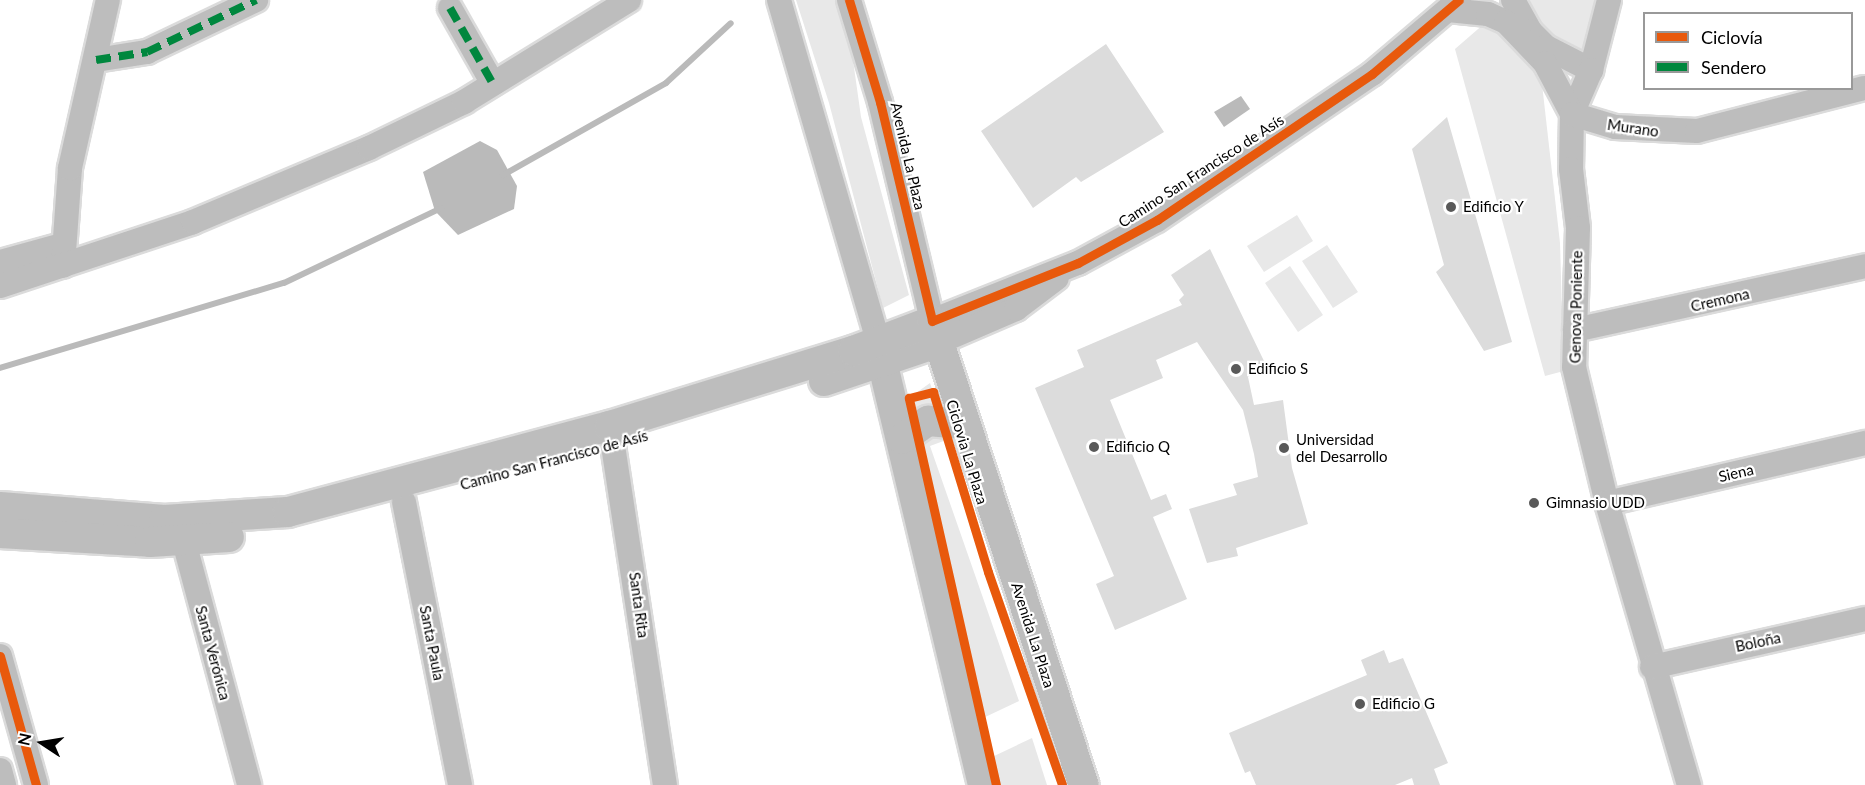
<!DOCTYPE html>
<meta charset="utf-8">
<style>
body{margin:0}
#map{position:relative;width:1865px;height:785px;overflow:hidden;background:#fff;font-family:Lato,sans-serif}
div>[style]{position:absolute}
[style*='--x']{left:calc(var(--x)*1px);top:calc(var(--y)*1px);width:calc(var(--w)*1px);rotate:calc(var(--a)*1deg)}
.green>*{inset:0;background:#e8e8e8}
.water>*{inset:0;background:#bababa}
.stream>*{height:6px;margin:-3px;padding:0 3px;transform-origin:3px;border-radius:3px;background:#bababa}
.building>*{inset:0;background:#dcdcdc}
.roads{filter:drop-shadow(2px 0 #dbdbdb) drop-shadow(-2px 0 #dbdbdb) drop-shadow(0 2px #dbdbdb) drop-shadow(0 -2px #dbdbdb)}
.minor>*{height:24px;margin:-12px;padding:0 12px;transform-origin:12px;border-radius:12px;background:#bdbdbd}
.major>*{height:30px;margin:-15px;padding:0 15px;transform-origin:15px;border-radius:15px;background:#bdbdbd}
.quiet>*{height:8px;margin-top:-4px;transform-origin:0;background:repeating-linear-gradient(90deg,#00873e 0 15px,transparent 0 23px)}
.cycleway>*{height:9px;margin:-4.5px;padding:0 4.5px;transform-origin:4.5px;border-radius:4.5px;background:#e8590c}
.dots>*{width:16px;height:16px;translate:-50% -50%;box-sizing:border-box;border:3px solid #fff;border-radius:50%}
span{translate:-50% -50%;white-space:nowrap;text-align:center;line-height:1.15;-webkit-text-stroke:4.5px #fff;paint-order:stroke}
.street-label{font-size:15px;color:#000}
.poi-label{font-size:15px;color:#000}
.left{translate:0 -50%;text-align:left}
.legend{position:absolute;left:1643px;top:12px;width:210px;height:78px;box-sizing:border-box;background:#fff;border:2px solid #999;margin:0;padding:8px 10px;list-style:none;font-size:18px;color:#000}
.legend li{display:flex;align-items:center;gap:12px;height:30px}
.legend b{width:30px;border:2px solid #999}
.north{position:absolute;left:12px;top:713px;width:60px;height:60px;-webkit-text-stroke:4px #fff;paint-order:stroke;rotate:282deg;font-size:16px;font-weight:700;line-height:24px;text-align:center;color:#000}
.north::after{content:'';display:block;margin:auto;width:21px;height:27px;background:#000;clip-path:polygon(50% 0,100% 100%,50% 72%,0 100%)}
</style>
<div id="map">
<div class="green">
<i style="clip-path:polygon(796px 0,836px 0,851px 46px,861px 117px,909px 295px,883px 308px,829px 103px)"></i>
<i style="clip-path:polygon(1520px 0,1599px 0,1581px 55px,1549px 40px)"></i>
<i style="clip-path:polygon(1485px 23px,1515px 40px,1542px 84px,1560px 243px,1562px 312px,1560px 372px,1545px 376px,1455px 49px)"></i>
<i style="clip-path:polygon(1297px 215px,1313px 241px,1264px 272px,1247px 246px)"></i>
<i style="clip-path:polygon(1327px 245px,1358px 292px,1333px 308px,1302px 261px)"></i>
<i style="clip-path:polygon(1290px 266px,1323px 315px,1298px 332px,1265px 283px)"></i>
<i style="clip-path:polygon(930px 383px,949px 439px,930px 446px,1019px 701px,981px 719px,909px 398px)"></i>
<i style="clip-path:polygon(1032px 738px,1047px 785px,995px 785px,992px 757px)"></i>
</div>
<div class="water">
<i style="clip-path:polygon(1241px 96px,1250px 109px,1224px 127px,1214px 112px)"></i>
<i style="clip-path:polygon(480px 141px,497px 150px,517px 186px,514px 209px,458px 235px,435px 211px,423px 172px)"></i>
</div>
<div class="stream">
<i style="--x:503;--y:175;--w:187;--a:-29.4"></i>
<i style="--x:666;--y:83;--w:88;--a:-42.7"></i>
<i style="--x:0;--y:368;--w:296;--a:-16.7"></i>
<i style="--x:284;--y:283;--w:174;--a:-25.5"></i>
</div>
<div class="building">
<i style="clip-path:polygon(1106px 44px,1164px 132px,1081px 182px,1076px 177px,1033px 208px,981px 131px)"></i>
<i style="clip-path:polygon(1447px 117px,1512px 342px,1484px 351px,1436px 272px,1444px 265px,1412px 149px)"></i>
<i style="clip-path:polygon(1210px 249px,1264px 361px,1248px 377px,1254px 405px,1283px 400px,1292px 468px,1308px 524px,1236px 548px,1238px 556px,1207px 563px,1189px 509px,1237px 495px,1233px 484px,1258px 477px,1254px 454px,1243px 410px,1197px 342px,1156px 360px,1163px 378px,1110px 400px,1151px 500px,1166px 494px,1172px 509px,1153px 517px,1187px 599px,1115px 630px,1096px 584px,1114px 576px,1035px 388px,1084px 367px,1077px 350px,1182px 305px,1179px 300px,1184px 295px,1171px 275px)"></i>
<i style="clip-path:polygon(1384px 650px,1389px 663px,1403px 658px,1448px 763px,1434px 769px,1440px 785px,1414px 785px,1412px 778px,1395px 785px,1256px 785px,1250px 771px,1245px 773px,1229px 733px,1367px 675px,1361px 660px)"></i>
</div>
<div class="roads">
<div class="minor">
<i style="--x:779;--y:0;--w:355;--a:73.8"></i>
<i style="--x:849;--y:0;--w:107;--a:73.1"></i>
<i style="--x:880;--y:102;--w:225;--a:76.6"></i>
<i style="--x:932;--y:321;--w:157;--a:-21.7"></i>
<i style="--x:1078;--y:263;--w:90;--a:-28.6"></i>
<i style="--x:1157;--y:220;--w:260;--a:-34.2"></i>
<i style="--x:1372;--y:74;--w:114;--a:-40.4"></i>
<i style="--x:1513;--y:0;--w:35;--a:61"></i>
<i style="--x:1530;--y:31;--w:23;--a:45"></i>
<i style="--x:1546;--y:47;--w:51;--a:27.1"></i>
<i style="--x:1609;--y:0;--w:72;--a:104.4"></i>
<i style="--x:1591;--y:70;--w:48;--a:113.4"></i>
<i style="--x:1572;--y:114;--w:55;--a:91"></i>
<i style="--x:1571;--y:169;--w:59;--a:83.2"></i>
<i style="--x:1578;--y:228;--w:139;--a:91.6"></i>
<i style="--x:1574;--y:367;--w:140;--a:76.4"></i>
<i style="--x:1607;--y:503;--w:294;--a:73.8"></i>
<i style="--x:450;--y:8;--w:87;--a:60.5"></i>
<i style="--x:1448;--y:10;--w:40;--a:5.7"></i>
<i style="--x:1488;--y:14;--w:20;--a:24"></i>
<i style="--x:1506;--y:22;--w:57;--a:46.4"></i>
<i style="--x:1545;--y:63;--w:58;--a:62.1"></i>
<i style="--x:1572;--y:114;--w:45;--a:16.8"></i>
<i style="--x:1615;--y:127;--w:82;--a:2.8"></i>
<i style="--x:1697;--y:131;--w:173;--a:-14.4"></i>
<i style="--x:96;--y:60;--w:52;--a:-8.9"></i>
<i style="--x:147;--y:52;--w:121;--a:-25.5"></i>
<i style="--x:0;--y:262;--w:64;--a:-15.3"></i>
<i style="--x:63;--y:266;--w:98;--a:-85.9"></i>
<i style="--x:70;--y:168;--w:172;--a:-77.3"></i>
<i style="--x:0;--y:286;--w:203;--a:-18.3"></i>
<i style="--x:193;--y:222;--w:191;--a:-22.8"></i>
<i style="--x:369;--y:148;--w:106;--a:-25.8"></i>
<i style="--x:464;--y:102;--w:194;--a:-31.7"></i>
<i style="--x:1575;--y:330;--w:297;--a:-12.4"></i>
<i style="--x:937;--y:343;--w:86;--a:-23.3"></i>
<i style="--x:1016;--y:309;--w:51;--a:-37.1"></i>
<i style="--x:610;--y:426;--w:363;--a:81.3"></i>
<i style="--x:404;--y:502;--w:288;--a:78.8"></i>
<i style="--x:1607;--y:503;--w:265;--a:-13.1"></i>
<i style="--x:179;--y:523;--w:271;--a:75"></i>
<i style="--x:0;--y:656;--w:134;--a:74.4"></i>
<i style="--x:1652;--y:667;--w:218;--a:-12.7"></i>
<i style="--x:0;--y:770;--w:16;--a:75"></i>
</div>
<div class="major">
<i style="--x:878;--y:344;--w:453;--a:76.6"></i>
<i style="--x:824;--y:381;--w:119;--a:-18.6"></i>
<i style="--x:902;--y:439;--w:32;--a:-35"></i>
<i style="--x:928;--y:421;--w:35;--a:5"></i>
<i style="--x:0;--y:507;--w:165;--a:4.5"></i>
<i style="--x:164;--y:520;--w:124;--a:-3.7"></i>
<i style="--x:288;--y:512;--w:333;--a:-15"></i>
<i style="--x:610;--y:426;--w:254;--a:-17.2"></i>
<i style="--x:853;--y:351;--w:85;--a:-20.8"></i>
<i style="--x:932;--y:321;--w:488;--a:71.9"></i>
<i style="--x:0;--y:533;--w:150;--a:3.4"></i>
<i style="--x:150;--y:542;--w:79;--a:-3.6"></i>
</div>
</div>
<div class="quiet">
<i style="--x:450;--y:8;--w:87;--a:60.5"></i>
<i style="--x:96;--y:60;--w:52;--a:-8.9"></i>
<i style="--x:147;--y:52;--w:121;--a:-25.5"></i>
</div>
<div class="cycleway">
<i style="--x:849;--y:0;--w:107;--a:73.1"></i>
<i style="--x:880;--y:102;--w:225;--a:76.6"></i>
<i style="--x:932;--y:321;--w:157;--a:-21.7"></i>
<i style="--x:1078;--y:263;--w:90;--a:-28.6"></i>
<i style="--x:1157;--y:220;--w:260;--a:-34.2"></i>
<i style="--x:1372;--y:74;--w:114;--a:-40.4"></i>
<i style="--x:0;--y:656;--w:134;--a:74.4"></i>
<i style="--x:996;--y:785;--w:397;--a:-102.7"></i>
<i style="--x:909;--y:398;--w:25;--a:-14"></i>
<i style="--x:933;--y:392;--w:188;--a:73"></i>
<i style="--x:988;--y:572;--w:225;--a:70.8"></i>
</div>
<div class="dots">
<i style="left:1451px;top:207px;background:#595959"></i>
<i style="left:1236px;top:369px;background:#595959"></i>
<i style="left:1094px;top:447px;background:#595959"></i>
<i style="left:1284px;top:448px;background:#595959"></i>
<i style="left:1534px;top:503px;background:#595959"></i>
<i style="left:1360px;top:704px;background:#595959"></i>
</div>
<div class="street-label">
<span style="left:1633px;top:128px;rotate:8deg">Murano</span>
<span style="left:908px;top:156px;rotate:77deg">Avenida La Plaza</span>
<span style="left:1201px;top:171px;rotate:-33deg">Camino San Francisco de Asís</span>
<span style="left:1720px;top:300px;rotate:-13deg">Cremona</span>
<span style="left:1576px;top:307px;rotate:-89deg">Genova Poniente</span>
<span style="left:967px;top:452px;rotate:73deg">Ciclovia La Plaza</span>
<span style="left:554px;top:460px;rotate:-15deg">Camino San Francisco de Asís</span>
<span style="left:1736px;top:473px;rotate:-13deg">Siena</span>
<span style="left:639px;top:605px;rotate:82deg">Santa Rita</span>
<span style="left:1033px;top:635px;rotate:72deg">Avenida La Plaza</span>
<span style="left:1758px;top:642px;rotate:-12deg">Boloña</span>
<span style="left:432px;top:643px;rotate:79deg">Santa Paula</span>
<span style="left:213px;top:653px;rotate:75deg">Santa Verónica</span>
</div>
<div class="poi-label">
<span class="left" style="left:1463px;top:207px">Edificio Y</span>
<span class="left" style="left:1248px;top:369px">Edificio S</span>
<span class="left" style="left:1296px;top:448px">Universidad<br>del Desarrollo</span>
<span class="left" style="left:1106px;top:447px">Edificio Q</span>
<span class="left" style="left:1546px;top:503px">Gimnasio UDD</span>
<span class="left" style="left:1372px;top:704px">Edificio G</span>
</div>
<ul class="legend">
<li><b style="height:8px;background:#e8590c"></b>Ciclovía</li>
<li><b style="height:8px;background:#00873e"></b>Sendero</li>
</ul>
<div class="north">N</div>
</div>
